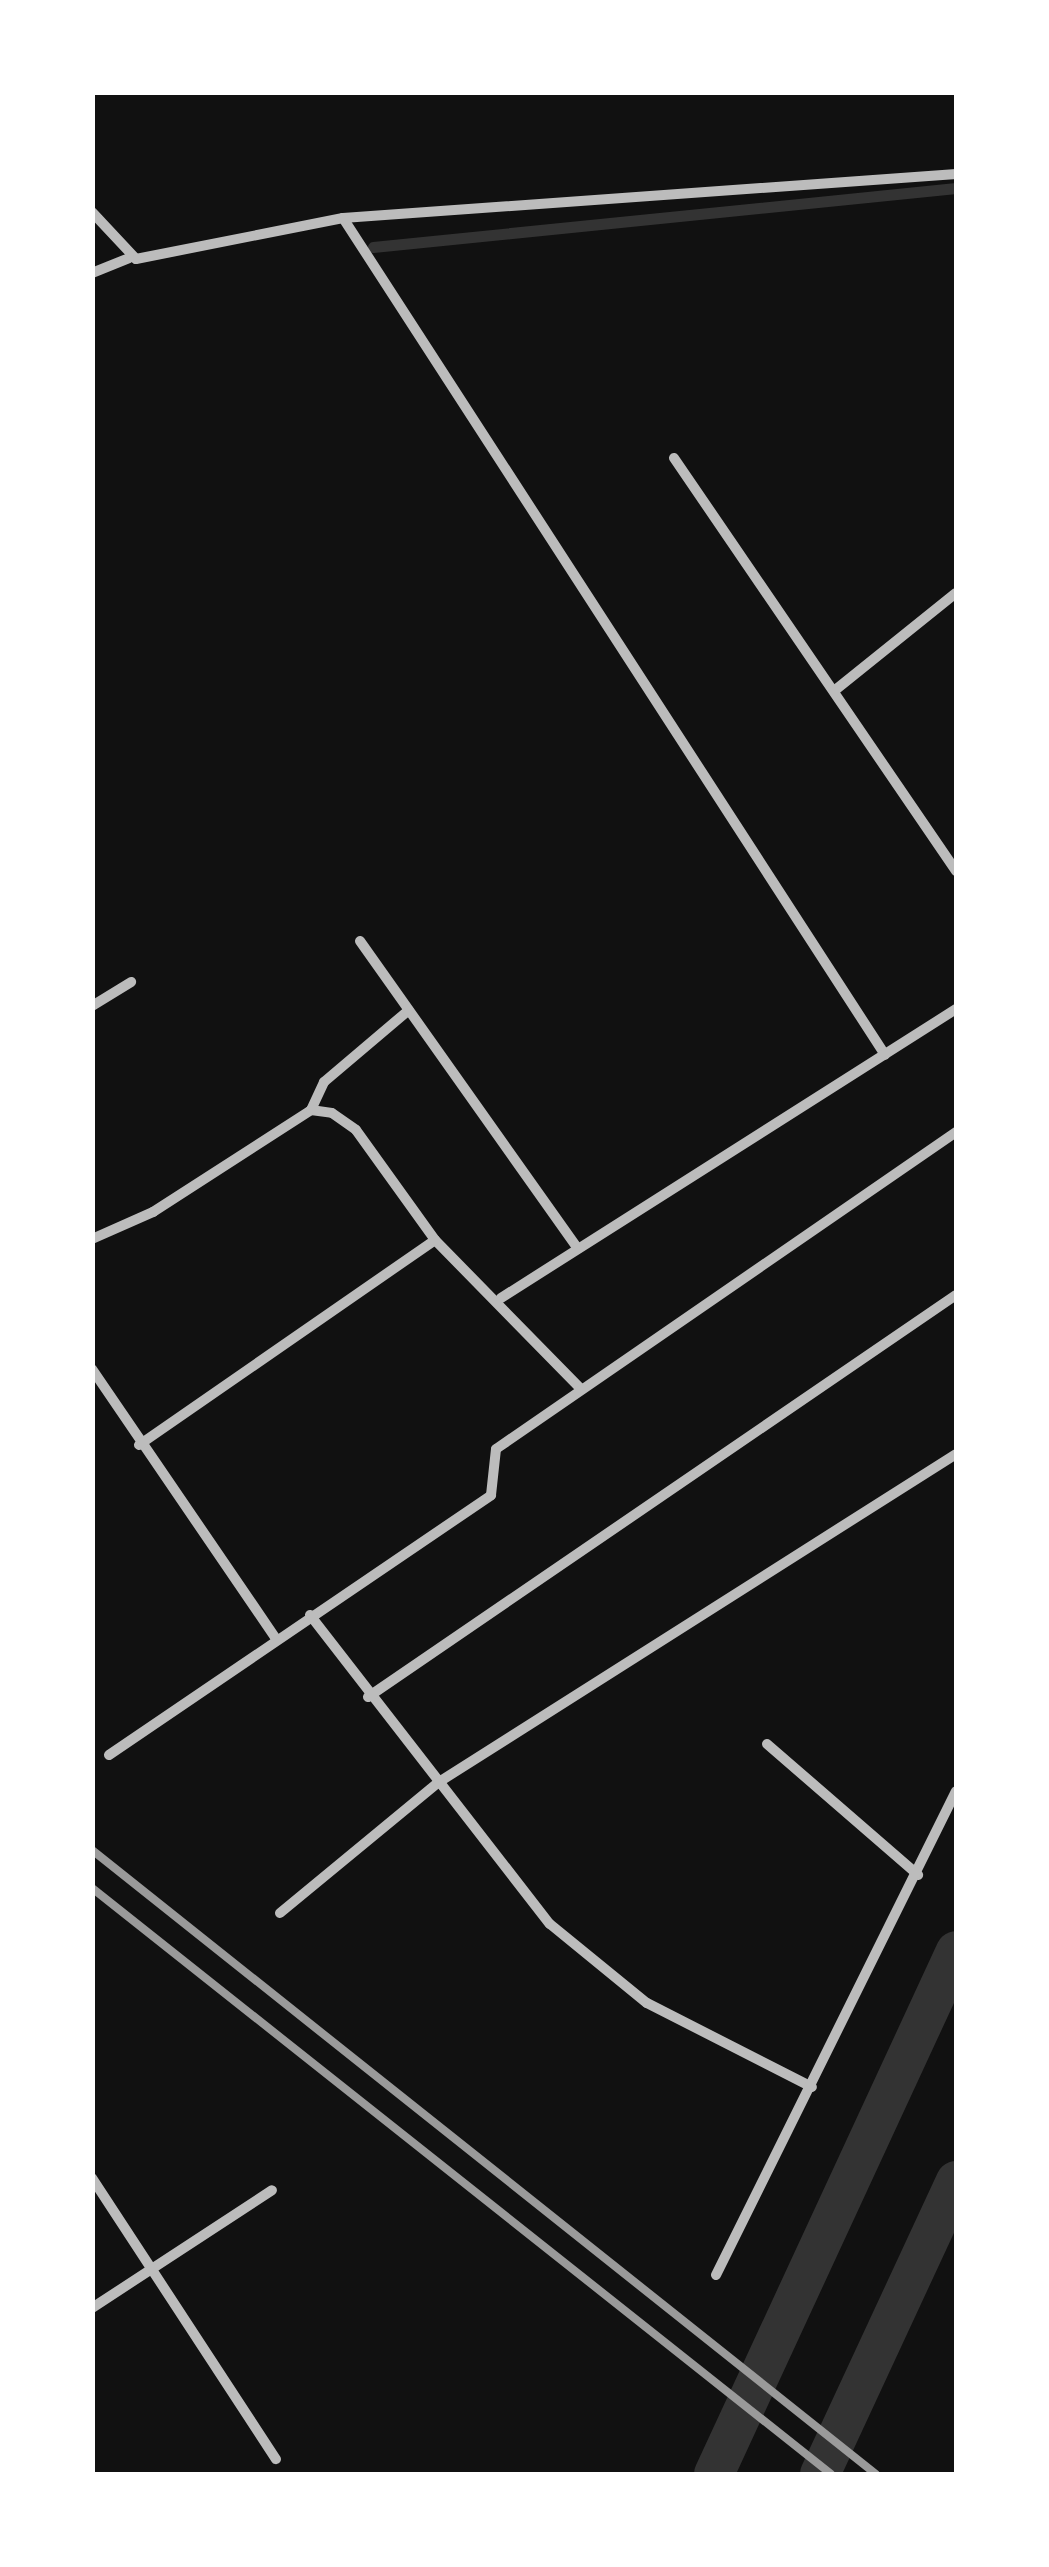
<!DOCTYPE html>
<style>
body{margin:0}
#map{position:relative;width:1049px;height:2567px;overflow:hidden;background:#111;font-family:"Noto Sans",sans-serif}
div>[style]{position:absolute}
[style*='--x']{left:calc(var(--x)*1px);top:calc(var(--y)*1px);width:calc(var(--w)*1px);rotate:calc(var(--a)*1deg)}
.stream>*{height:11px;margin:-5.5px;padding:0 5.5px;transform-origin:5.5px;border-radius:5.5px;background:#333}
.canal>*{height:40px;margin:-20px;padding:0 20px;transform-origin:20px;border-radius:20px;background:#333}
.minor>*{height:10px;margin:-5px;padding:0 5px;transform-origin:5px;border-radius:5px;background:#bcbcbc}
.rail>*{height:8px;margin:-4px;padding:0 4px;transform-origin:4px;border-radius:4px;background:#9a9a9a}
span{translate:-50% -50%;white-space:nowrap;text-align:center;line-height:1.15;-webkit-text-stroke:8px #fff;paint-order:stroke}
.frame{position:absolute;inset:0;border:95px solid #fff;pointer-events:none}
</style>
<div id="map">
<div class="stream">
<i style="--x:373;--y:247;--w:586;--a:-5.78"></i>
</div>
<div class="canal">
<i style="--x:714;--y:2474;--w:576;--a:-65.17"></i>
<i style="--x:820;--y:2474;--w:323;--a:-65.1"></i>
</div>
<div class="minor">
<i style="--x:92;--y:212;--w:64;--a:46.9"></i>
<i style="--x:136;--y:259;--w:211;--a:-11.2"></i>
<i style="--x:343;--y:218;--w:615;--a:-4.11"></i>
<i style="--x:343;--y:218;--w:997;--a:57.07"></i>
<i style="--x:92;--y:273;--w:40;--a:-22"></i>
<i style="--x:674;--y:458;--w:500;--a:55.67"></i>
<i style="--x:834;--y:691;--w:156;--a:-38.8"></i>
<i style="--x:360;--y:941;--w:377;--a:54.7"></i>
<i style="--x:92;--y:1006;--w:46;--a:-31.6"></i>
<i style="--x:311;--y:1110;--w:31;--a:-65"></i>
<i style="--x:324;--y:1082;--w:111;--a:-40.3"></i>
<i style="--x:92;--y:1239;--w:67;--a:-23.9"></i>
<i style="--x:153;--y:1212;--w:188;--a:-32.8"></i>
<i style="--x:311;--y:1110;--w:21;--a:8"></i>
<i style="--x:332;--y:1113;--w:29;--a:35"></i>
<i style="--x:356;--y:1130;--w:135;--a:54.3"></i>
<i style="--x:435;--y:1240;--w:209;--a:45.6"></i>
<i style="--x:501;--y:1298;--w:539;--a:-32.42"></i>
<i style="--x:92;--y:1369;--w:325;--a:55.7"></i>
<i style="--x:139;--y:1445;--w:360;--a:-34.7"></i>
<i style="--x:310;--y:1615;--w:391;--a:52.2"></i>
<i style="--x:550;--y:1924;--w:125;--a:39.2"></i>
<i style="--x:647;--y:2003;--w:185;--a:27"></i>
<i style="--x:368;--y:1697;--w:712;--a:-34.36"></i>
<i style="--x:767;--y:1744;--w:200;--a:40.9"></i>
<i style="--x:109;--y:1755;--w:462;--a:-34.2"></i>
<i style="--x:491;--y:1495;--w:46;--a:-83.8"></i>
<i style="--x:496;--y:1449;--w:559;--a:-34.57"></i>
<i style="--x:280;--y:1913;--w:206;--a:-39.5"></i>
<i style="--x:439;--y:1782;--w:612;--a:-32.39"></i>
<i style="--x:92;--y:2178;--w:336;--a:56.8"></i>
<i style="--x:716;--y:2275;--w:540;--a:-63.62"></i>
<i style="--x:92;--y:2308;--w:215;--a:-33.2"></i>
</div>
<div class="rail">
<i style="--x:92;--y:1850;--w:1002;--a:38.52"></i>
<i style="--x:92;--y:1888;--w:943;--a:38.41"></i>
</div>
<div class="frame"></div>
</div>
